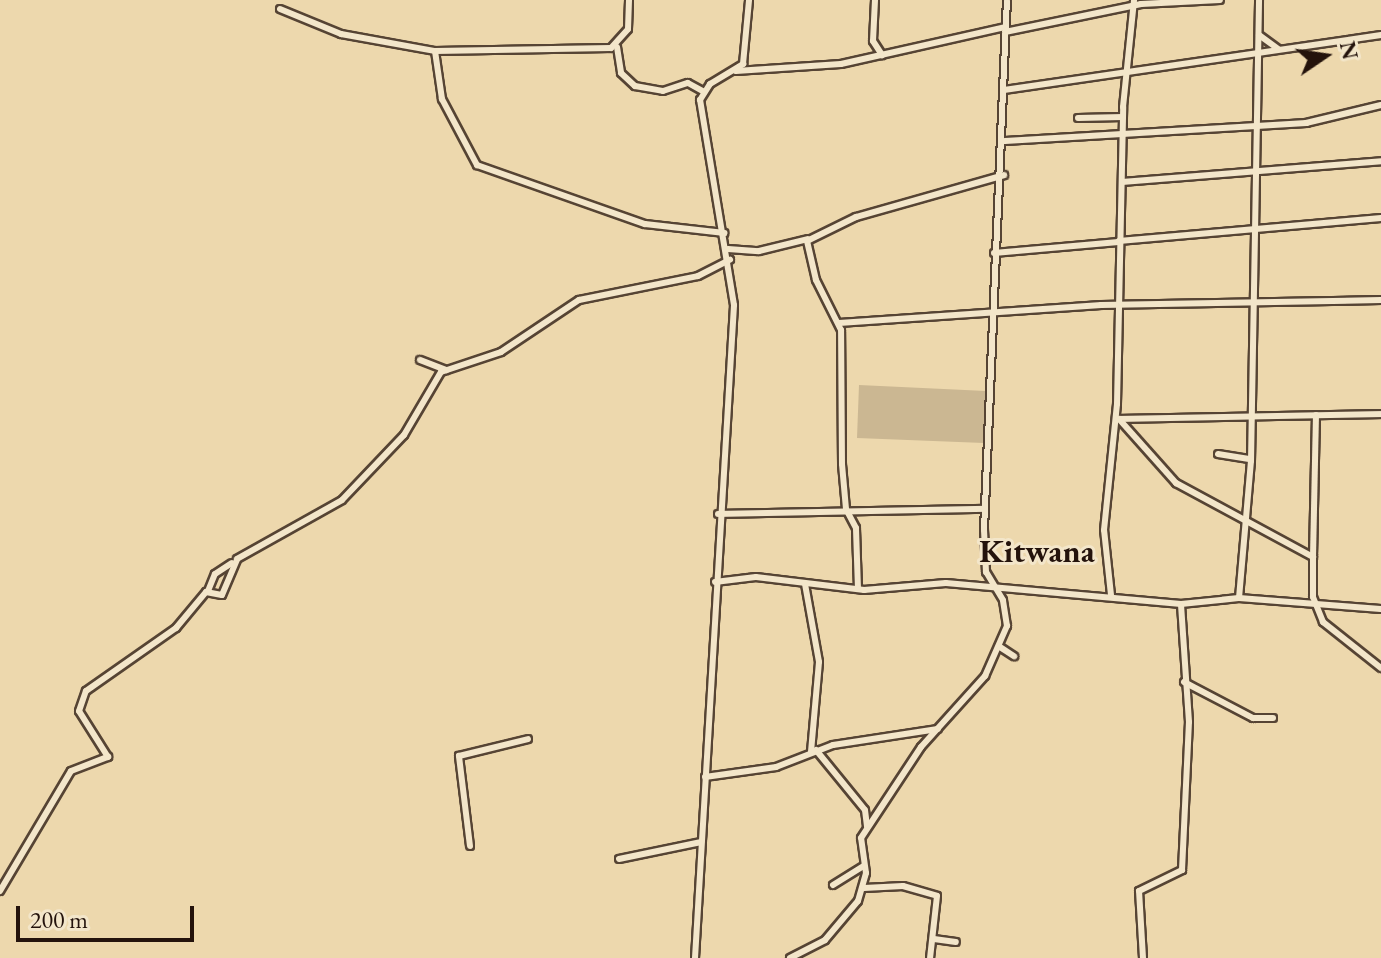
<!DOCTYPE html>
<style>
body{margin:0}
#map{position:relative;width:1381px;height:958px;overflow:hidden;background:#edd8ad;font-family:"EB Garamond",serif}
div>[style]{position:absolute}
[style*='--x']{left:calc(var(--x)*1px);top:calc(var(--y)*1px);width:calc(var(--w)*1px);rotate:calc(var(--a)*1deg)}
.green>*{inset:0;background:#cbb792}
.roads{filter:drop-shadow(2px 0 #564434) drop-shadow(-2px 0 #564434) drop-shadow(0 2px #564434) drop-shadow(0 -2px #564434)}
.minor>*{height:6px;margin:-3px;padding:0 3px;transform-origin:3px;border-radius:3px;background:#f3e6ca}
span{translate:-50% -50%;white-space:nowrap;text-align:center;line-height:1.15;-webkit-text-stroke:6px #f3e6ca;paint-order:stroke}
.quarter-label{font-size:32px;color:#24130c;font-weight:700}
.north{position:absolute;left:1285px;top:16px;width:80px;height:80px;-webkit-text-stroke:6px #f3e6ca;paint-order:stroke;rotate:77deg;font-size:22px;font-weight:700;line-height:32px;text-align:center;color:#24130c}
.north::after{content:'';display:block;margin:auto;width:28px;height:36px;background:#24130c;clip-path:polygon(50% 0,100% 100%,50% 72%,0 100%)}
.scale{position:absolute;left:16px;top:906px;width:178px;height:36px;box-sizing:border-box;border:4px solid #24130c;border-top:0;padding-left:10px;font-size:24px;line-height:28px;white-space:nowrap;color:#24130c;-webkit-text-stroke:6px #f3e6ca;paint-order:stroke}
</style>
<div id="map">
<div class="green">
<i style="clip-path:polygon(859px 385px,986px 391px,984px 443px,857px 438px)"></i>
</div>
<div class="roads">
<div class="minor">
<i style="--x:875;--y:0;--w:41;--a:92.8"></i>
<i style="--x:873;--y:41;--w:17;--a:57"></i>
<i style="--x:280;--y:9;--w:66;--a:22.3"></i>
<i style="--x:341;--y:34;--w:96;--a:10.3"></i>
<i style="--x:435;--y:51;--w:176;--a:-1"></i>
<i style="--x:611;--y:48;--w:25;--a:-48"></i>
<i style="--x:628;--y:29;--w:29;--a:-88"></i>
<i style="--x:1005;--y:32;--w:139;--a:-11.6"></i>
<i style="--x:1141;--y:4;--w:79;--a:-2.9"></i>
<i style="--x:1259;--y:35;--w:24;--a:36"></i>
<i style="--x:617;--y:47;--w:26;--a:81"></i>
<i style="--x:621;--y:73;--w:19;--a:43"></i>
<i style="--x:635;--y:86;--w:28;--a:10"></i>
<i style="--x:663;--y:91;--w:26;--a:-18"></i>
<i style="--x:688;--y:83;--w:18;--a:29"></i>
<i style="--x:435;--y:51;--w:49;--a:81.7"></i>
<i style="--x:442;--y:99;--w:75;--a:62.1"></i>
<i style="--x:477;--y:165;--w:178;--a:19.4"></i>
<i style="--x:645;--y:224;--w:80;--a:6.5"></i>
<i style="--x:736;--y:71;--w:105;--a:-3.8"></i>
<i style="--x:841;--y:64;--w:168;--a:-12.7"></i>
<i style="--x:1004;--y:90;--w:381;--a:-8.3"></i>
<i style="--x:1078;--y:118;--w:45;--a:-1.3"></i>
<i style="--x:1005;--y:141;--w:302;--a:-3.4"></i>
<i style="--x:1306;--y:123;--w:77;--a:-13.5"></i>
<i style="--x:1122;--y:182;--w:260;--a:-4.6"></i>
<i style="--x:1119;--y:241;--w:263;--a:-5"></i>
<i style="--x:728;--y:249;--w:31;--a:4"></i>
<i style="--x:759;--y:251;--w:50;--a:-13.8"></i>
<i style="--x:994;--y:253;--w:125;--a:-5"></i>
<i style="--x:839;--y:323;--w:263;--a:-3.9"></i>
<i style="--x:1101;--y:305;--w:280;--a:-1"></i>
<i style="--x:420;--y:360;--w:28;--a:21"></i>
<i style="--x:1119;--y:419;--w:86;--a:48.3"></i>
<i style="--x:1176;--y:483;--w:156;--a:28.4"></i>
<i style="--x:1313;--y:557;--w:40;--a:90"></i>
<i style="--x:1313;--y:597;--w:27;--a:68"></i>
<i style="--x:1323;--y:622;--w:74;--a:38.4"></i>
<i style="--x:1120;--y:419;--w:261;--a:-1.1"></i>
<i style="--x:1218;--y:454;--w:33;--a:9"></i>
<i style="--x:718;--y:514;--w:267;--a:-1.1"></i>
<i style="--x:1313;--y:557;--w:142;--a:-88.8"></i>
<i style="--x:715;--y:582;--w:41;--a:-7"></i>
<i style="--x:756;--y:577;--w:109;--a:6.9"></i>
<i style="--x:864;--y:590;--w:82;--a:-4.9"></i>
<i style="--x:946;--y:583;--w:236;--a:5.1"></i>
<i style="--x:1181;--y:604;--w:58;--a:-5.9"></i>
<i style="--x:1239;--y:598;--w:142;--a:4.4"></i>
<i style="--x:805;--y:584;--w:79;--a:79.8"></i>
<i style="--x:819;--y:662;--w:90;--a:95.1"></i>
<i style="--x:858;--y:589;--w:61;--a:-91.9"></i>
<i style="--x:856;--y:528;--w:21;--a:-118"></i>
<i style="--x:846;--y:509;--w:45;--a:-95.1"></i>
<i style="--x:842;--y:464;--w:134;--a:-90.4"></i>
<i style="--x:841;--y:330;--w:56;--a:-116.6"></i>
<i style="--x:816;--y:280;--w:40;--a:-103"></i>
<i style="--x:807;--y:241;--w:55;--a:-26.1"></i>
<i style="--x:856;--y:217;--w:154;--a:-15.8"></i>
<i style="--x:208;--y:591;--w:18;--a:-68"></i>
<i style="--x:215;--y:574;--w:20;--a:-33"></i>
<i style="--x:1111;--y:595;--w:65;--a:-96.1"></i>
<i style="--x:1104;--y:530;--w:127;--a:-84.1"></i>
<i style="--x:1117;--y:404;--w:297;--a:-88.8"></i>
<i style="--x:1123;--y:107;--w:108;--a:-84.1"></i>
<i style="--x:1239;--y:598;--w:138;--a:-85"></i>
<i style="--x:1251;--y:461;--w:461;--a:-89"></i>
<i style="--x:1000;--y:647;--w:17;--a:33"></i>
<i style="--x:1184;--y:682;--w:78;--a:27.6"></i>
<i style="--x:1253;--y:718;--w:20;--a:0"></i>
<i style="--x:816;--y:750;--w:77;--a:50.8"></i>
<i style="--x:865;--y:810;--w:17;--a:83"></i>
<i style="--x:705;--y:777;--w:72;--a:-8"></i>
<i style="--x:776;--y:767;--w:61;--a:-21.1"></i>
<i style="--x:833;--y:745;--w:106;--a:-8.7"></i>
<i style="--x:470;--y:846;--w:91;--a:-97"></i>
<i style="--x:459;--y:756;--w:71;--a:-13.8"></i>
<i style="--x:619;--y:859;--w:84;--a:-11.7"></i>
<i style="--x:833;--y:885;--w:36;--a:-32"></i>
<i style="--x:864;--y:888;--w:39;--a:-3"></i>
<i style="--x:903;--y:886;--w:35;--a:16"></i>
<i style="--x:937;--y:896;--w:62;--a:96.4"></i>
<i style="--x:0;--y:891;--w:139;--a:-59.4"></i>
<i style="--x:71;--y:771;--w:40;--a:-21"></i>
<i style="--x:108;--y:757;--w:54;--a:-122.2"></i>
<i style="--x:79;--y:711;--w:21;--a:-71"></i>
<i style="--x:86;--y:691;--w:110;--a:-35"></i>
<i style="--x:176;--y:628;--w:47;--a:-50.2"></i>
<i style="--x:206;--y:592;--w:16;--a:11"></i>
<i style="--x:222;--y:595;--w:39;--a:-67"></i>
<i style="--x:237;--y:559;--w:120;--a:-29.3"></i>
<i style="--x:342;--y:500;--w:90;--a:-46.4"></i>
<i style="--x:404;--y:435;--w:73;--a:-59.6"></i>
<i style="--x:441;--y:372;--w:63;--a:-18.4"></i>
<i style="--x:501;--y:352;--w:94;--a:-33.7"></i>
<i style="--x:579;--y:300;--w:121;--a:-11.4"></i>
<i style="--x:698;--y:276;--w:36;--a:-27"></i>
<i style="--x:934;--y:939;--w:22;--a:8"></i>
<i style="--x:695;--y:958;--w:654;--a:-86.58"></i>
<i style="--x:734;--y:305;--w:208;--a:-99.4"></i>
<i style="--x:700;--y:100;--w:19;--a:-58"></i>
<i style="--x:710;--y:84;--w:39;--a:-31"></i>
<i style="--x:743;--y:64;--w:64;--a:-84.6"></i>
<i style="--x:790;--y:958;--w:39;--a:-27"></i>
<i style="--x:825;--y:940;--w:51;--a:-49.8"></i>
<i style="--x:858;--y:901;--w:29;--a:-74"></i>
<i style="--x:866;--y:873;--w:35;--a:-98"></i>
<i style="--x:861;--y:838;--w:109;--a:-56.6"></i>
<i style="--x:921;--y:747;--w:96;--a:-48"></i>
<i style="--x:985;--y:676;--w:55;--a:-66.3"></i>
<i style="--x:1007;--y:626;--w:26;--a:-99"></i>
<i style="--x:1003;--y:600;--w:33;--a:-121"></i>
<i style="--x:986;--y:572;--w:42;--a:-92.7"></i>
<i style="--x:984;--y:530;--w:530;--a:-87.52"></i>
<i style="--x:1143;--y:958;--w:67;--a:-93.4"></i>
<i style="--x:1139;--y:891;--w:48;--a:-26"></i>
<i style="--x:1182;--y:870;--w:148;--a:-87.3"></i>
<i style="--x:1189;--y:722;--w:118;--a:-93.9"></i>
</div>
</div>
<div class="quarter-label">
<span style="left:1037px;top:551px">Kitwana</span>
</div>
<div class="north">N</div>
<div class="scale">200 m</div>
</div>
